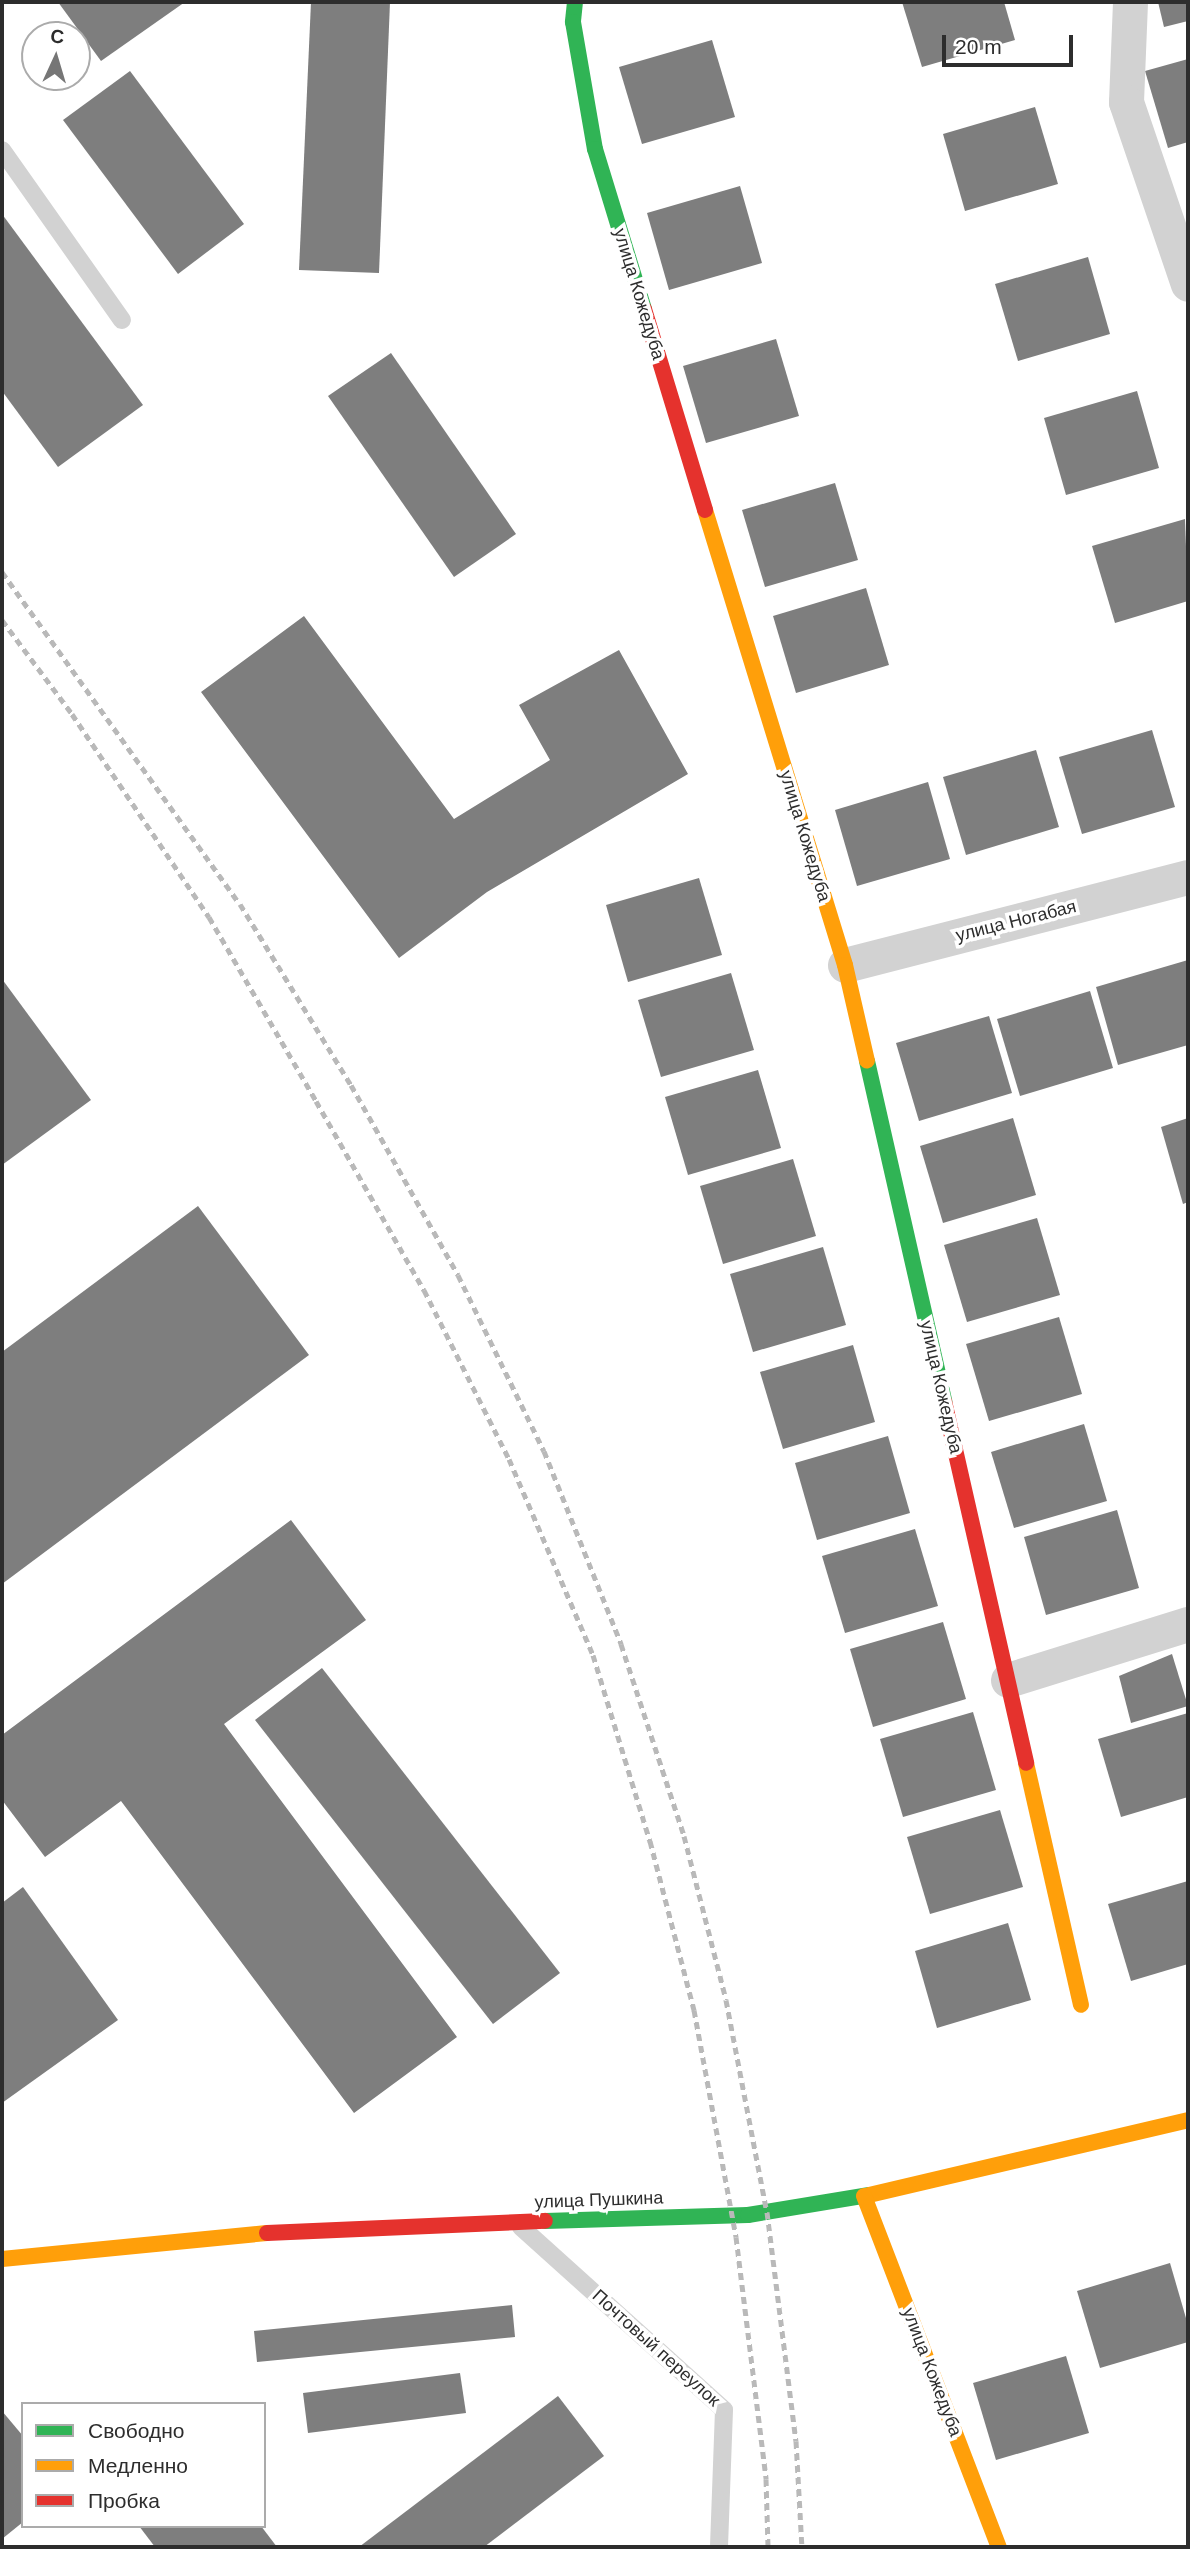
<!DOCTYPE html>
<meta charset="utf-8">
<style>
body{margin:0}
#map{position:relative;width:1190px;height:2549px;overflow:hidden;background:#fff;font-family:Arial,sans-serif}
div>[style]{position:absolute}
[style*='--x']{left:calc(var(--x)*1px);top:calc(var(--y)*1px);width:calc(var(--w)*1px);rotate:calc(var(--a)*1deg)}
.building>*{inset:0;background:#7e7e7e}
.lane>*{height:18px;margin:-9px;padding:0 9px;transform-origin:9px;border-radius:9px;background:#d2d2d2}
.street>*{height:35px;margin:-17.5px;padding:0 17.5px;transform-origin:17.5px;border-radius:17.5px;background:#d2d2d2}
.fast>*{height:16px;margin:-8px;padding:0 8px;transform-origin:8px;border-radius:8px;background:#30b455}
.slow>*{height:16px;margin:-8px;padding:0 8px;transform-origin:8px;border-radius:8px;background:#ff9f0a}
.jam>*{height:16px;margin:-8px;padding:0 8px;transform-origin:8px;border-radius:8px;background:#e5322d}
.rail>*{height:5px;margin-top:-2.5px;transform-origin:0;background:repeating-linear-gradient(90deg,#b9b9b9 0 7px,transparent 0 12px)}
span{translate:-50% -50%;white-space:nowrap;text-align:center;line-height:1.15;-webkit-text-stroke:7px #fff;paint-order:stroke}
.street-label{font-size:18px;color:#2d2d2d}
.frame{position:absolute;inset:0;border:4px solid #2d2d2d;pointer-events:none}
.legend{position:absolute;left:21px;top:2402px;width:245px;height:126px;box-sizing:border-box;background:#fff;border:2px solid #ababab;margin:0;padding:9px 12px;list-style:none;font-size:21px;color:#2d2d2d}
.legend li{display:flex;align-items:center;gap:14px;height:35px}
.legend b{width:35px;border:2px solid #ababab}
.north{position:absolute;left:21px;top:21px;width:70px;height:70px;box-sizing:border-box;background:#fff;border:2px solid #ababab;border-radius:50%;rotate:4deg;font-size:19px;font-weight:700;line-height:28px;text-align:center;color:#2d2d2d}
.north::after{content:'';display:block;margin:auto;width:24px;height:32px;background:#767676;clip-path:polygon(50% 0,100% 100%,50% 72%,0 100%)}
.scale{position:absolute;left:942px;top:35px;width:131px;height:32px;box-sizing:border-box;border:4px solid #2d2d2d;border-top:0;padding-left:9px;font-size:21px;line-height:24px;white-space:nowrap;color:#2d2d2d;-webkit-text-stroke:5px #fff;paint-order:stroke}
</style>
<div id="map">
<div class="building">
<i style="clip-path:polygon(58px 2px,185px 2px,101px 61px)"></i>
<i style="clip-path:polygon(311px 2px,390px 2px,379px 273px,299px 270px)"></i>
<i style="clip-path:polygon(902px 2px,1004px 2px,1015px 40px,922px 67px)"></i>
<i style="clip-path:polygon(1158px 2px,1188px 2px,1188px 21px,1164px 27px)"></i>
<i style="clip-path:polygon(712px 40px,735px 117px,642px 144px,619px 67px)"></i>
<i style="clip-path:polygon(1188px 59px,1188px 142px,1168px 148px,1145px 71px)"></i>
<i style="clip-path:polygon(130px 71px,244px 224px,178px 274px,63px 120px)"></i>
<i style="clip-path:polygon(1035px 107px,1058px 184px,965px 211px,943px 134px)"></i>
<i style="clip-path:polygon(740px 186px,762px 263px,669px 290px,647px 213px)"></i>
<i style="clip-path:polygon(2px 214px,143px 405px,58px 467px,2px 391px)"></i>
<i style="clip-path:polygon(1088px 257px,1110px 334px,1018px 361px,995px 284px)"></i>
<i style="clip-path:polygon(776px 339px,799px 416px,706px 443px,683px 366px)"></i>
<i style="clip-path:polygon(391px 353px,516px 534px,454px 577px,328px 396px)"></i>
<i style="clip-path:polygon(1137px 391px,1159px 468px,1066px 495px,1044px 418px)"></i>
<i style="clip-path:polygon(835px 483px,858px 560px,765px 587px,742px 510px)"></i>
<i style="clip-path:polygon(1185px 519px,1188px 601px,1115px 623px,1092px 546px)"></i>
<i style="clip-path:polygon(866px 588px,889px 665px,796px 693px,773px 616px)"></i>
<i style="clip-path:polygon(304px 616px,454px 819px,550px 760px,519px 705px,619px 650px,688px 774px,487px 892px,399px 958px,201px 692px)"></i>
<i style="clip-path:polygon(1152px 730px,1175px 807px,1082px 834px,1059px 757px)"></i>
<i style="clip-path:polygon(1036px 750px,1059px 827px,966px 855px,943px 777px)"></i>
<i style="clip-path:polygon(928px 782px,950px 859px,857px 886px,835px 810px)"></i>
<i style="clip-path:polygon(699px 878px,722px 955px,628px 982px,606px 905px)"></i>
<i style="clip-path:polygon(1188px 960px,1188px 1045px,1118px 1065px,1096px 987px)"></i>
<i style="clip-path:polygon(731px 973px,754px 1050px,661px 1077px,638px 1000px)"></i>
<i style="clip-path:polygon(2px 979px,91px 1100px,2px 1165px)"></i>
<i style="clip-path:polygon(1090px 991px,1113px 1068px,1020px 1096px,997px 1019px)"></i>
<i style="clip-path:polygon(989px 1016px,1012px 1093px,919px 1121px,896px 1043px)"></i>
<i style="clip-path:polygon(758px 1070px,781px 1148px,688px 1175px,665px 1097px)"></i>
<i style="clip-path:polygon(1013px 1118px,1036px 1195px,943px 1223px,920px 1146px)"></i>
<i style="clip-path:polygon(1188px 1118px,1188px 1202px,1183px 1204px,1161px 1127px)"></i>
<i style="clip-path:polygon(793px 1159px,816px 1236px,723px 1264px,700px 1186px)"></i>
<i style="clip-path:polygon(198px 1206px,309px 1355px,2px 1584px,2px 1352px)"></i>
<i style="clip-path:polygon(1037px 1218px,1060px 1295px,967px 1322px,944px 1245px)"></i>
<i style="clip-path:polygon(823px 1247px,846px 1325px,753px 1352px,730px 1274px)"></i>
<i style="clip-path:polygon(1059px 1317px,1082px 1394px,989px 1421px,966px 1344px)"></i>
<i style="clip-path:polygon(853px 1345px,875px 1422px,783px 1449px,760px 1372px)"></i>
<i style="clip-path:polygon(1084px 1424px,1107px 1501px,1014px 1528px,991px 1452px)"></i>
<i style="clip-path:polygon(888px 1436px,910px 1513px,817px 1540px,795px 1463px)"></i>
<i style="clip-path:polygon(1117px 1510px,1139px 1588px,1046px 1615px,1024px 1537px)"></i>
<i style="clip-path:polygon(291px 1520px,366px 1620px,224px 1724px,457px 2037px,354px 2113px,121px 1801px,45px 1857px,2px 1800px,2px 1735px)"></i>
<i style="clip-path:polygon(915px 1529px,938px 1606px,845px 1633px,822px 1556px)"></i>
<i style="clip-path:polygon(943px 1622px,966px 1699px,873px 1727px,850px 1649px)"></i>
<i style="clip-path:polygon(1172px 1654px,1188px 1706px,1131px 1723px,1119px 1676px)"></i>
<i style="clip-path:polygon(322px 1668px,560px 1973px,493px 2024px,255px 1720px)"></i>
<i style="clip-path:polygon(973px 1712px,996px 1790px,903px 1817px,880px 1739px)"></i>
<i style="clip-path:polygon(1188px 1713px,1188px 1797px,1121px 1817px,1098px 1739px)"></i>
<i style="clip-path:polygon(1000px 1810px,1023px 1887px,930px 1914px,907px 1837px)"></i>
<i style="clip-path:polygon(1188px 1881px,1188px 1964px,1131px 1981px,1108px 1904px)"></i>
<i style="clip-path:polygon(23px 1887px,118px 2020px,2px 2103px,2px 1903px)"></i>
<i style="clip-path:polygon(1008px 1923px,1031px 2000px,937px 2028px,915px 1951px)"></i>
<i style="clip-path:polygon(1170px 2263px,1188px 2325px,1188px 2342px,1100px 2368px,1077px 2291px)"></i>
<i style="clip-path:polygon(512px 2305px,515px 2337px,257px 2362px,254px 2331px)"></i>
<i style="clip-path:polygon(1066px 2356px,1089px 2433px,996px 2460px,973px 2383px)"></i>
<i style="clip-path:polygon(460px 2373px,466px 2413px,308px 2433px,303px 2393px)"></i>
<i style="clip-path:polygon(558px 2396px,604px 2456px,484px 2547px,359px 2547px)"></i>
<i style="clip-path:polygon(2px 2411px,23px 2436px,23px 2522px,2px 2539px)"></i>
<i style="clip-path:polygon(139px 2526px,261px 2526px,277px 2547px,155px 2547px)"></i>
</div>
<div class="lane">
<i style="--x:2;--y:150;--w:208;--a:54.8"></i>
<i style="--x:521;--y:2227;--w:273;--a:42"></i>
<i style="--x:724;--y:2410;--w:137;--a:92.1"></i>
</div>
<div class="street">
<i style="--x:1130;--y:2;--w:100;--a:92.3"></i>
<i style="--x:1126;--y:102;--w:192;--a:71.2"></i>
<i style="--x:845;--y:965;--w:354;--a:-14.4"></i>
<i style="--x:1008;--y:1680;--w:189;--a:-17.3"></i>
</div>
<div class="fast">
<i style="--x:575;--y:2;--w:20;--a:96"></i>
<i style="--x:573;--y:22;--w:129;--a:80.2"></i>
<i style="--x:595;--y:149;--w:167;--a:73"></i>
<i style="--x:867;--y:1061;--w:349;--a:77.2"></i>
<i style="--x:545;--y:2221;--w:203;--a:-1.7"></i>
<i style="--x:748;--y:2215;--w:123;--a:-9.4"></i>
</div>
<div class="slow">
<i style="--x:705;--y:510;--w:476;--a:72.9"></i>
<i style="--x:845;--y:965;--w:98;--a:77.1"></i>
<i style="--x:1026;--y:1763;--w:248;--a:77.2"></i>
<i style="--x:869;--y:2195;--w:328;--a:-13.2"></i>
<i style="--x:864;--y:2196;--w:376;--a:69"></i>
<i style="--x:2;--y:2259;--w:266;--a:-5.6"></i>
</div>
<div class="jam">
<i style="--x:644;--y:309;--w:210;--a:73.1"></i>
<i style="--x:944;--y:1401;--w:371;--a:77.2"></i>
<i style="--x:267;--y:2233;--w:278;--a:-2.5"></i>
</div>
<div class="rail">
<i style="--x:2;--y:572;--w:408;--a:54.4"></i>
<i style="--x:240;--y:904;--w:212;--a:58.5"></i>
<i style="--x:351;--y:1085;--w:218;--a:60.6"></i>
<i style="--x:458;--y:1275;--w:196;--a:64"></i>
<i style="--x:544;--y:1451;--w:208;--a:68.2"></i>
<i style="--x:621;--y:1644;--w:202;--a:71.8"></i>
<i style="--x:684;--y:1836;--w:169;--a:75.6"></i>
<i style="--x:726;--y:2000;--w:216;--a:79.1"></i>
<i style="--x:767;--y:2212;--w:231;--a:82.8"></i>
<i style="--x:796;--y:2441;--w:106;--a:86.8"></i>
<i style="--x:2;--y:620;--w:117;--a:53.3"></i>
<i style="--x:72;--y:714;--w:245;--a:56"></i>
<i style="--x:209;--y:917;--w:213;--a:59.8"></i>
<i style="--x:316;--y:1101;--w:218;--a:60.3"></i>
<i style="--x:424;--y:1290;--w:189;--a:63.3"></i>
<i style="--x:509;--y:1459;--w:213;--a:66.8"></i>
<i style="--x:593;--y:1655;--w:195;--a:73"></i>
<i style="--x:650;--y:1841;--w:175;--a:75.4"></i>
<i style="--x:694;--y:2010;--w:231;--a:79.5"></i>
<i style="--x:736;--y:2237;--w:244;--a:82.9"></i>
<i style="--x:766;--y:2479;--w:68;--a:88.3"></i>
</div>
<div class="street-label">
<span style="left:639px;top:294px;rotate:73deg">улица Кожедуба</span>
<span style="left:805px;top:836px;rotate:73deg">улица Кожедуба</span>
<span style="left:1016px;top:921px;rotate:-14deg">улица Ногабая</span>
<span style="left:941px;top:1387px;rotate:77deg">улица Кожедуба</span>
<span style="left:599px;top:2200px;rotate:-2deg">улица Пушкина</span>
<span style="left:656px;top:2348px;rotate:42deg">Почтовый переулок</span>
<span style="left:932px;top:2372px;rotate:69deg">улица Кожедуба</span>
</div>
<div class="frame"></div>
<ul class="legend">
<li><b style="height:9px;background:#30b455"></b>Свободно</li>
<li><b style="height:9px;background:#ff9f0a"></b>Медленно</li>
<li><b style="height:9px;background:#e5322d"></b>Пробка</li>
</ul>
<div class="north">С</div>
<div class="scale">20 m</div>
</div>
